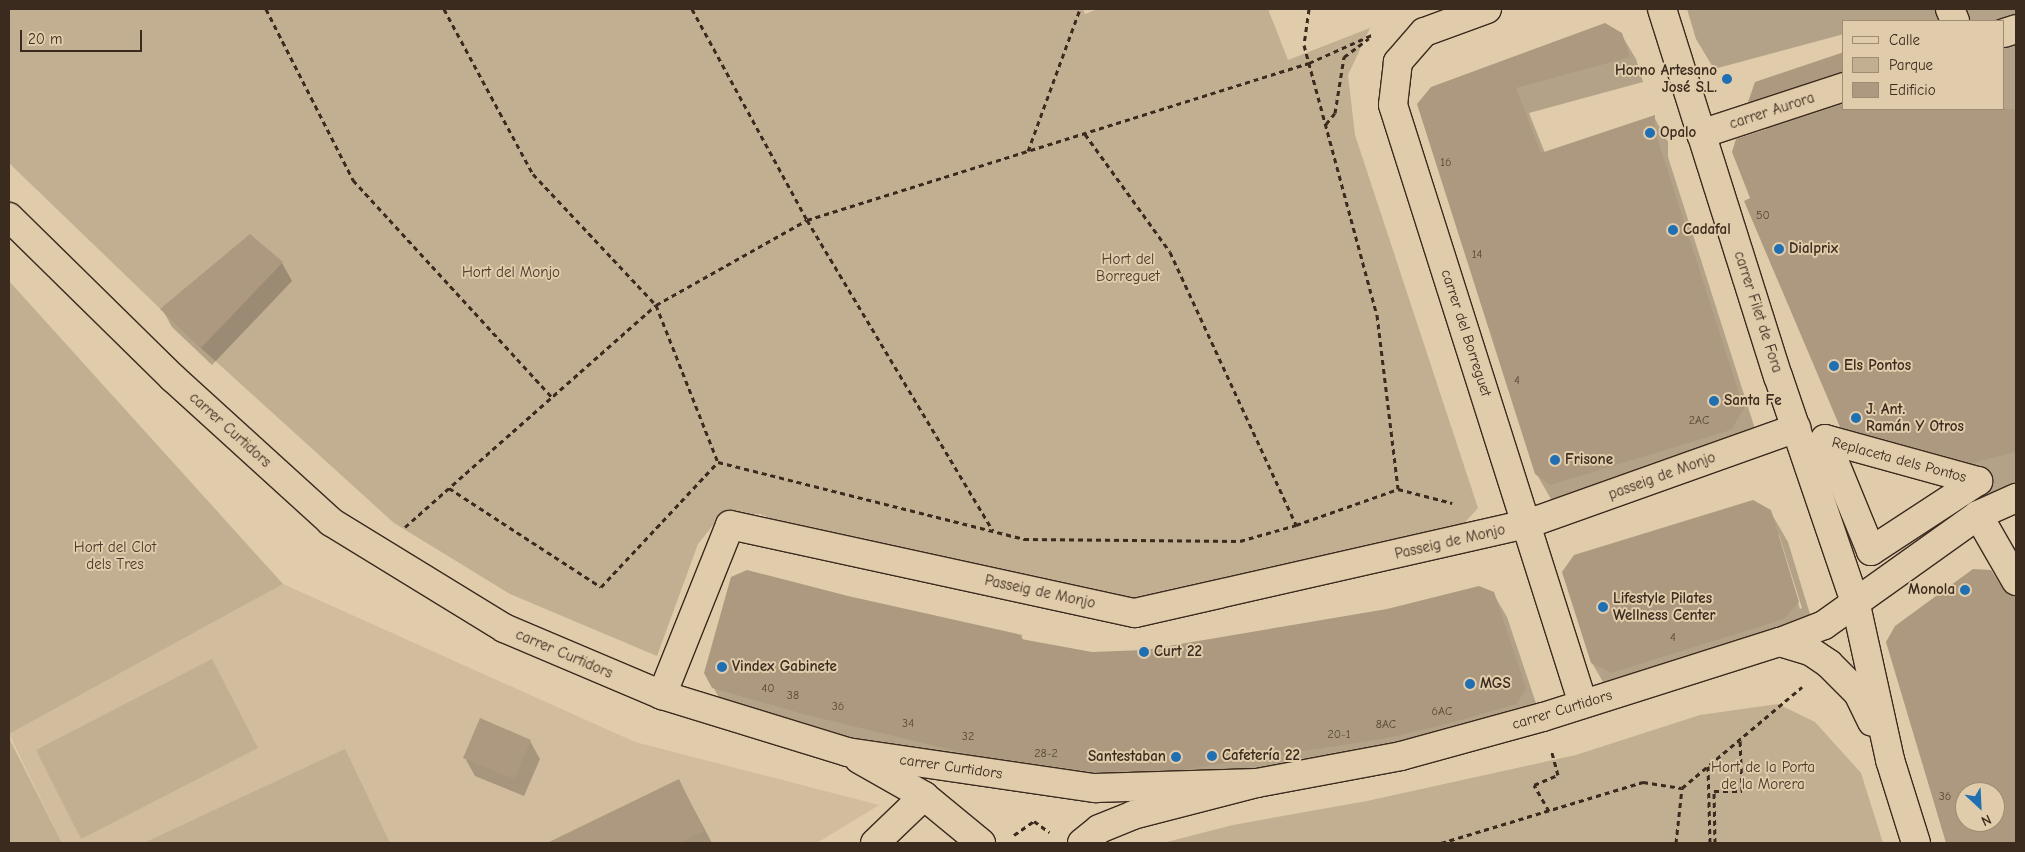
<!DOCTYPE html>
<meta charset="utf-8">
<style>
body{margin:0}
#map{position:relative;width:2025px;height:852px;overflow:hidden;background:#e0cbaa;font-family:"Comic Neue",sans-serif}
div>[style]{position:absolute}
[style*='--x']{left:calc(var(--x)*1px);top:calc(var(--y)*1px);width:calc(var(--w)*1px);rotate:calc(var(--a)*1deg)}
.built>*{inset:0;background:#d1bc9d}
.green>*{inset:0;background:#c2ae91}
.shadow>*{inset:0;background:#0003}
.building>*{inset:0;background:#ad997f}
.path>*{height:3px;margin-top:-1.5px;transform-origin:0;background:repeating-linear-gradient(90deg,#3b2a1e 0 5px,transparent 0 9px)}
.roads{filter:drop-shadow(1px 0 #3b2a1e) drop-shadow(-1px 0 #3b2a1e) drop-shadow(0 1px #3b2a1e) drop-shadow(0 -1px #3b2a1e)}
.pedestrian>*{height:28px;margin:-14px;padding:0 14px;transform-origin:14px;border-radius:14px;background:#e0cbaa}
.minor>*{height:28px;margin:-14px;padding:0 14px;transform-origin:14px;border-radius:14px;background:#e0cbaa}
.tertiary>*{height:28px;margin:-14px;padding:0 14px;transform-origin:14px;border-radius:14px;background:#e0cbaa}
.dots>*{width:14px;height:14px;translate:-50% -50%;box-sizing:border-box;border:2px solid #e0cbaa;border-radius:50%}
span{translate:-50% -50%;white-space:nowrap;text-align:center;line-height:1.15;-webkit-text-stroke:4px #e0cbaa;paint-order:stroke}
.number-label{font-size:12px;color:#584636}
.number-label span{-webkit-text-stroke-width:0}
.poi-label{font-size:15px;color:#3b2a1e;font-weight:700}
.right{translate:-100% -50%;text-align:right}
.left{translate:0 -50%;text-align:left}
.street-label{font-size:15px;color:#3b2a1e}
.park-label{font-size:15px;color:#48372a}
.frame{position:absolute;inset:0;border:10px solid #3b2a1e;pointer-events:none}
.legend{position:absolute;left:1842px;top:20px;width:162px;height:90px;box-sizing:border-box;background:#e0cbaa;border:1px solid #9e8b72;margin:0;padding:6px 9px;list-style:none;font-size:15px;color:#3b2a1e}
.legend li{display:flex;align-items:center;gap:10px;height:25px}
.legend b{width:25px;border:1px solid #9e8b72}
.north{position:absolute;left:1955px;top:782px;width:50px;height:50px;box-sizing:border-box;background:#e0cbaa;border:1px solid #9e8b72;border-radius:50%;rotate:155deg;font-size:14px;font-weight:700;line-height:20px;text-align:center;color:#3b2a1e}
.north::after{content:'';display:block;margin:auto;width:18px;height:22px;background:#1f6fb2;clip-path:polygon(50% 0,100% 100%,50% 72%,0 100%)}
.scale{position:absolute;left:20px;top:30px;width:122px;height:22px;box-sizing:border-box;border:2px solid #3b2a1e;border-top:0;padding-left:6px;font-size:15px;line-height:18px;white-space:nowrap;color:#3b2a1e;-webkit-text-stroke:4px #e0cbaa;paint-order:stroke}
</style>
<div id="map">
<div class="built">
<i style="clip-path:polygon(283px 584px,635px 742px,879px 805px,817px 843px,62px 843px,9px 734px)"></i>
</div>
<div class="green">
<i style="clip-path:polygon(9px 9px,1083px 9px,1085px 14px,1098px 9px,1268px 9px,1288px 60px,1370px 28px,1348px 75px,1355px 135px,1478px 508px,1460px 528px,1126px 600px,843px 547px,760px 514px,721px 515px,698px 544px,657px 656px,510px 594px,394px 523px,201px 348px,9px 163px)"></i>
<i style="clip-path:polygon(9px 281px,283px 584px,9px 734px)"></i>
<i style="clip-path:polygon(212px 659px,258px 748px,81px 839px,36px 750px)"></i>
<i style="clip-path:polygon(1778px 704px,1815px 722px,1861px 773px,1883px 843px,1163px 843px,1233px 825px,1367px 801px,1576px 755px,1700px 715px)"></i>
<i style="clip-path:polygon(9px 738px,62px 843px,9px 843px)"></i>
<i style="clip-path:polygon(345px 749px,390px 843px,144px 843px)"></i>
</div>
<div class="shadow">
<i style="clip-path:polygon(1687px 9px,2016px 9px,2016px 486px,1990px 493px,1859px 457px,1841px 426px,1751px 198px,1766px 130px,1749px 102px,1756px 83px,1844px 53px,1844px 109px,2004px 109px,2004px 21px,1844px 21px,1844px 34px,1714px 69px,1696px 39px)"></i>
<i style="clip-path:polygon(1621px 34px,1636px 59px,1643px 82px,1529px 113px,1545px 153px,1654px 117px,1668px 142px,1668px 157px,1757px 435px,1565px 510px,1551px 499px,1536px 473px,1419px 104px)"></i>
<i style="clip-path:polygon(282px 263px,292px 281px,212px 365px,172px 327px,162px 309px)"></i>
<i style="clip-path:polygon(evenodd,1770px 511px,1788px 542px,1816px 634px,1802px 650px,1629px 703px,1610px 694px,1592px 663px,1770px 511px,1777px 535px,1779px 535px,1802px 608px,1800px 609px,1777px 535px)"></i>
<i style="clip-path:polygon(1493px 593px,1507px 617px,1539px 712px,1195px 793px,988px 778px,727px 711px,713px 687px,848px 598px,1021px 636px,1024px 641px,1092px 654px,1145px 651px)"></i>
<i style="clip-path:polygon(evenodd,2007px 595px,2016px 595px,2016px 843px,1947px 843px,1887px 642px,2007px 595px,1965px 792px,1995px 792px,1995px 822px,1965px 822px,1965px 792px)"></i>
<i style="clip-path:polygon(530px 741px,540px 759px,524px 796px,475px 776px,465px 758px)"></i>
<i style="clip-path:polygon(679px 781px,712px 843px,550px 843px)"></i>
</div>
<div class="building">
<i style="clip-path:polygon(1605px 23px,1622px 33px,1630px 57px,1516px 88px,1541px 153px,1655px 115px,1655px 131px,1744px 409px,1731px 430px,1550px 485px,1535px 474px,1417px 104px,1431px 87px)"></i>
<i style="clip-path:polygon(1844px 52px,1844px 72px,1748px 102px,1755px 82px)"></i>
<i style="clip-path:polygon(1844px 104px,1844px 109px,2016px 109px,2016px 452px,1972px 463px,1840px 427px,1744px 201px,1750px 198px,1732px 152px,1736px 139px)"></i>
<i style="clip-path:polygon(250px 234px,283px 262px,201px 348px,160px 309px)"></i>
<i style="clip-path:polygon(1753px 500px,1771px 510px,1799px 602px,1784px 619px,1611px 673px,1591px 663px,1562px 572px,1574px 555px)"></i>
<i style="clip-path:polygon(evenodd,1973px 569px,1991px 570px,2003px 589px,2016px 597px,2016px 843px,1946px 843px,1886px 642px,1895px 626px,1973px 569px,1965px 792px,1995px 792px,1995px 822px,1965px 822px,1965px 792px)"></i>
<i style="clip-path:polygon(747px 570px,848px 596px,1022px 635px,1021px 639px,1092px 652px,1145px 650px,1387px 609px,1479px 586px,1494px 592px,1526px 688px,1517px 704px,1443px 725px,1387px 738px,1181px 770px,1096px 772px,973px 755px,807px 715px,712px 688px,704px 673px,731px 577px)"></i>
<i style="clip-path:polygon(480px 718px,531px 740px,514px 779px,463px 758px)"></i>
<i style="clip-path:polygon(679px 779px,704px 831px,679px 843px,547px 843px)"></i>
</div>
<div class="path">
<i style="--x:266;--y:9;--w:192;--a:63"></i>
<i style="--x:353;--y:180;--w:294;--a:47.5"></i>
<i style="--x:444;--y:9;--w:187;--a:61.7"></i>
<i style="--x:533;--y:174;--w:180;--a:46.8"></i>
<i style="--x:656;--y:305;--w:169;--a:68.5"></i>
<i style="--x:692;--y:9;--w:240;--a:61.4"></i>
<i style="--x:807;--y:220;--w:362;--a:59.1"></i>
<i style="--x:1309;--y:9;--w:36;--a:98"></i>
<i style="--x:1304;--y:45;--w:280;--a:74.9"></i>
<i style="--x:1377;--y:315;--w:175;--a:83.1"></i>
<i style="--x:1326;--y:124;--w:14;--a:-51"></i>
<i style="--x:1335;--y:113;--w:57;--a:-80.9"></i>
<i style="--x:1344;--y:57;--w:31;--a:-37"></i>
<i style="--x:1085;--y:134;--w:145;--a:54.2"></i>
<i style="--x:1170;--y:252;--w:301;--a:65.2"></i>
<i style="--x:1028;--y:151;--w:151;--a:-69.9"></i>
<i style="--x:449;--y:488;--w:181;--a:33.1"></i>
<i style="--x:601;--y:587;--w:171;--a:-46.9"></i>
<i style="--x:718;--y:462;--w:316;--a:14.1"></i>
<i style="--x:1024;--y:539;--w:216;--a:0.5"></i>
<i style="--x:1240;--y:541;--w:58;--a:-15.9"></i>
<i style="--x:1296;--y:525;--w:108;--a:-19.4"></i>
<i style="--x:1398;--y:489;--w:56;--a:14.5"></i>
<i style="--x:405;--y:527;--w:335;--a:-41.5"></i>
<i style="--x:656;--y:305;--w:173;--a:-29.4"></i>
<i style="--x:807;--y:220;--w:526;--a:-17.37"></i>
<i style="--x:1309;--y:63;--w:69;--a:-24"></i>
<i style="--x:1708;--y:766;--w:77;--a:88.5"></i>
<i style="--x:1549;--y:811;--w:30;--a:-120"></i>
<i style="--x:1534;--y:785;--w:26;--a:-23"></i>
<i style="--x:1558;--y:775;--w:24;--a:-105"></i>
<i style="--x:1014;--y:835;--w:24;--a:-35"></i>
<i style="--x:1034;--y:821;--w:19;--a:36"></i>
<i style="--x:1441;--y:843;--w:211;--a:-16.8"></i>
<i style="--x:1643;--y:782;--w:39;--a:9"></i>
<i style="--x:1676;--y:843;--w:55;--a:-83.8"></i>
<i style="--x:1682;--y:788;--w:157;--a:-40.1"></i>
<i style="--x:1715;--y:843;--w:52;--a:-91.1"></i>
<i style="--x:1714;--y:791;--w:28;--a:0"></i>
<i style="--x:1742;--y:791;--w:52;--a:-92.2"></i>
</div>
<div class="roads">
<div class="pedestrian">
<i style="--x:2004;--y:33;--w:13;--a:-18"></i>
<i style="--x:1825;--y:439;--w:159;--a:15.4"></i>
<i style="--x:1978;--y:481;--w:128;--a:146.8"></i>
<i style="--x:1871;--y:551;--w:121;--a:-112.3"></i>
<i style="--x:662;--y:695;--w:183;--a:-68.2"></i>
<i style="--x:730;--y:525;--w:414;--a:12.3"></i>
<i style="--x:1135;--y:613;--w:402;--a:-12.8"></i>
<i style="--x:1527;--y:524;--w:286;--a:-19.6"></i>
</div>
<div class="minor">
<i style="--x:1487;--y:9;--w:67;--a:159.9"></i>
<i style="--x:1424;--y:32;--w:40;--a:131"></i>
<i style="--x:1398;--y:62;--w:43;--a:96.6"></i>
<i style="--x:1393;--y:105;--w:628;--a:72.4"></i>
<i style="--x:1950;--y:9;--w:13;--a:67"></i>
<i style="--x:1701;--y:134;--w:151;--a:-18.2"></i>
<i style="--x:9;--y:217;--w:230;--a:44.5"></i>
<i style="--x:173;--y:378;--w:214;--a:42.3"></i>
<i style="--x:331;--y:522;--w:203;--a:31.5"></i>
<i style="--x:504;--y:628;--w:172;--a:23"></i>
<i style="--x:662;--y:695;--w:194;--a:17.1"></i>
<i style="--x:847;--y:752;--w:251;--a:8.3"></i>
<i style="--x:1095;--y:788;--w:162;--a:-1.8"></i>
<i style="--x:1978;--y:515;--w:76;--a:60.1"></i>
<i style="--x:859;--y:759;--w:75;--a:29.6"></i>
<i style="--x:924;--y:796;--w:74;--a:39.5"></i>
<i style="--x:875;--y:843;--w:68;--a:-43.8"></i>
<i style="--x:1082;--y:843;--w:22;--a:-39"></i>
<i style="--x:1099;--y:829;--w:37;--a:-22"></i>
<i style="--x:1133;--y:815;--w:128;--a:-14.5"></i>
<i style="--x:1257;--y:783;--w:147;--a:-10.6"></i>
<i style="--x:1401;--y:756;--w:147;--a:-15.4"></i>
<i style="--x:1543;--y:717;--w:249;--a:-17.6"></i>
<i style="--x:1780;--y:642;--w:47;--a:-21.1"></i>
<i style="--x:1824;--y:625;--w:189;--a:-35.5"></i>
<i style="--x:1978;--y:515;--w:42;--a:-24.1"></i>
</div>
<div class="tertiary">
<i style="--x:1662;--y:9;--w:385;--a:72.5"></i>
<i style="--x:1778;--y:376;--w:242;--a:71.2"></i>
<i style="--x:1856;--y:605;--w:159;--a:77.6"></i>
<i style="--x:1890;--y:760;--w:87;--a:72.6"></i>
<i style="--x:1780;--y:642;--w:31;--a:17"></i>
<i style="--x:1810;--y:651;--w:23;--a:34"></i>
<i style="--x:1829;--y:664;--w:41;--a:45"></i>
<i style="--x:1858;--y:693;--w:32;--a:64"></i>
</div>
</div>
<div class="dots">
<i style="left:1727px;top:79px;background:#1f6fb2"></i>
<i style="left:1650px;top:133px;background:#1f6fb2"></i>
<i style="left:1673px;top:230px;background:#1f6fb2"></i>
<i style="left:1779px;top:249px;background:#1f6fb2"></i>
<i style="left:1834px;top:366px;background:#1f6fb2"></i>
<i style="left:1714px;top:401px;background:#1f6fb2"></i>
<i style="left:1856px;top:418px;background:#1f6fb2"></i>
<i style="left:1555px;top:460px;background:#1f6fb2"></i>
<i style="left:1965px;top:590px;background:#1f6fb2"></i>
<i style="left:1603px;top:607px;background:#1f6fb2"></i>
<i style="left:1144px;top:652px;background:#1f6fb2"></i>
<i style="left:722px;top:667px;background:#1f6fb2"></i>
<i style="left:1470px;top:684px;background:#1f6fb2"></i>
<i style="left:1212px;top:756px;background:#1f6fb2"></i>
<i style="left:1176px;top:757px;background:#1f6fb2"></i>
</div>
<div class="number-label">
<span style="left:1446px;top:163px">16</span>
<span style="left:1763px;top:216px">50</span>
<span style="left:1477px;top:255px">14</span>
<span style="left:1517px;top:381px">4</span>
<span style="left:1699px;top:421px">2AC</span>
<span style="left:1673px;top:638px">4</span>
<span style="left:768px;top:689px">40</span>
<span style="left:793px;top:696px">38</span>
<span style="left:838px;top:707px">36</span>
<span style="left:1442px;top:712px">6AC</span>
<span style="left:908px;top:724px">34</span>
<span style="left:1386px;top:725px">8AC</span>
<span style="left:1339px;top:735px">20-1</span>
<span style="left:968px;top:737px">32</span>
<span style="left:1046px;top:754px">28-2</span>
<span style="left:1945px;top:797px">36</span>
</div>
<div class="poi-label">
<span class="right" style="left:1717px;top:79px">Horno Artesano<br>José S.L.</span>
<span class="left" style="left:1660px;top:133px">Opalo</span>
<span class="left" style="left:1683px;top:230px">Cadafal</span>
<span class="left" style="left:1789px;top:249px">Dialprix</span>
<span class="left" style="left:1844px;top:366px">Els Pontos</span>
<span class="left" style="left:1724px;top:401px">Santa Fe</span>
<span class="left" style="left:1866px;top:418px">J. Ant.<br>Ramán Y Otros</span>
<span class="left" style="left:1565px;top:460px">Frisone</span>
<span class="right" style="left:1955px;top:590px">Monola</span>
<span class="left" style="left:1613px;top:607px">Lifestyle Pilates<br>Wellness Center</span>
<span class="left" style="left:1154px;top:652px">Curt 22</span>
<span class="left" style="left:732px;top:667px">Vindex Gabinete</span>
<span class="left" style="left:1480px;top:684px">MGS</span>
<span class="left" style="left:1222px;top:756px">Cafetería 22</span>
<span class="right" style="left:1166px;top:757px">Santestaban</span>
</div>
<div class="street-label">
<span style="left:1772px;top:111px;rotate:-18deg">carrer Aurora</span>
<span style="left:1758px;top:312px;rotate:72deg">carrer Filet de Fora</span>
<span style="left:1466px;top:333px;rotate:72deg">carrer del Borreguet</span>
<span style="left:230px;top:430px;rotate:42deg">carrer Curtidors</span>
<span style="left:1899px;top:460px;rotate:15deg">Replaceta dels Pontos</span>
<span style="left:1662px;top:476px;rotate:-20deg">passeig de Monjo</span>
<span style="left:1450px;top:542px;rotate:-13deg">Passeig de Monjo</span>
<span style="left:1040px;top:592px;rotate:12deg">Passeig de Monjo</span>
<span style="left:564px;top:654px;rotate:23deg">carrer Curtidors</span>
<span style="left:1562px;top:710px;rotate:-17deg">carrer Curtidors</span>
<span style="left:951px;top:767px;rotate:8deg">carrer Curtidors</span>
</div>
<div class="park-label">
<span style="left:1128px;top:268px">Hort del<br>Borreguet</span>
<span style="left:511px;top:273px">Hort del Monjo</span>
<span style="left:115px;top:556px">Hort del Clot<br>dels Tres</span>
<span style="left:1763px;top:776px">Hort de la Porta<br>de la Morera</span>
</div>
<div class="frame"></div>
<ul class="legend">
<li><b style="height:6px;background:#e0cbaa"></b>Calle</li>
<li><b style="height:14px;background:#c2ae91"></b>Parque</li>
<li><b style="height:14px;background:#ad997f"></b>Edificio</li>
</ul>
<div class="north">N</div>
<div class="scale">20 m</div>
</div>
